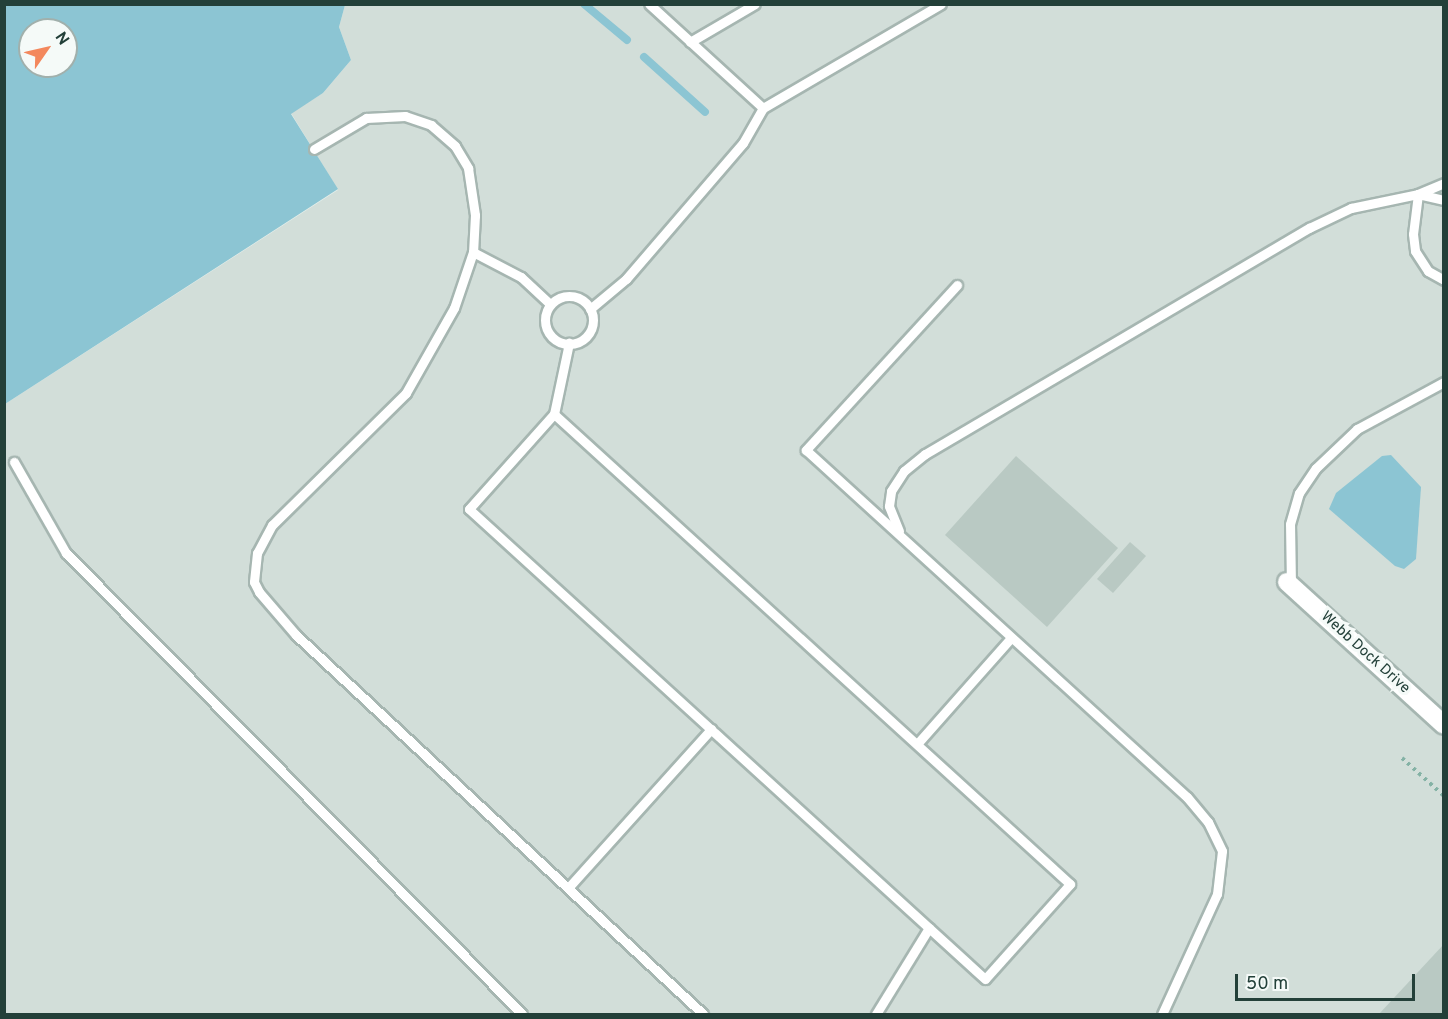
<!DOCTYPE html>
<style>
body{margin:0}
#map{position:relative;width:1448px;height:1019px;overflow:hidden;background:#e4eeea;font-family:Overpass,sans-serif}
div>[style]{position:absolute}
[style*='--x']{left:calc(var(--x)*1px);top:calc(var(--y)*1px);width:calc(var(--w)*1px);rotate:calc(var(--a)*1deg)}
.built>*{inset:0;background:#d2ded9}
.water>*{inset:0;background:#8cc5d3}
.stream>*{height:8px;margin:-4px;padding:0 4px;transform-origin:4px;border-radius:4px;background:#8cc5d3}
.building>*{inset:0;background:#b9c9c3}
.path>*{height:4px;margin-top:-2px;transform-origin:0;background:repeating-linear-gradient(90deg,#84b2a5 0 3px,transparent 0 7.5px)}
.roads{filter:drop-shadow(2px 0 #a6b6b1) drop-shadow(-2px 0 #a6b6b1) drop-shadow(0 2px #a6b6b1) drop-shadow(0 -2px #a6b6b1)}
.lane>*{height:9px;margin:-4.5px;padding:0 4.5px;transform-origin:4.5px;border-radius:4.5px;background:#fff}
.lane>.ring{margin:-4.5px;padding:0;box-sizing:content-box;background:none;border:9px solid #fff;border-radius:50%}
.secondary>*{height:18px;margin:-9px;padding:0 9px;transform-origin:9px;border-radius:9px;background:#fff}
span{translate:-50% -50%;white-space:nowrap;text-align:center;line-height:1.15;-webkit-text-stroke:6px #f5faf8;paint-order:stroke}
.street-label{font-size:15px;color:#234039}
.frame{position:absolute;inset:0;border:6px solid #234039;pointer-events:none}
.north{position:absolute;left:18px;top:18px;width:60px;height:60px;box-sizing:border-box;background:#f5faf8;border:2px solid #a1b0ac;border-radius:50%;rotate:56deg;font-size:16px;font-weight:700;line-height:24px;text-align:center;color:#234039}
.north::after{content:'';display:block;margin:auto;width:21px;height:27px;background:#f3885d;clip-path:polygon(50% 0,100% 100%,50% 72%,0 100%)}
.scale{position:absolute;left:1235px;top:974px;width:180px;height:27px;box-sizing:border-box;border:3px solid #234039;border-top:0;padding-left:8px;font-size:18px;line-height:21px;white-space:nowrap;color:#234039;-webkit-text-stroke:4px #f5faf8;paint-order:stroke}
</style>
<div id="map">
<div class="built">
<i style="clip-path:polygon(345px 5px,1443px 5px,1443px 1014px,5px 1014px,5px 404px,338px 190px,291px 113px,323px 93px,351px 60px,339px 27px)"></i>
</div>
<div class="water">
<i style="clip-path:polygon(evenodd,5px 5px,345px 5px,339px 27px,351px 60px,323px 93px,291px 114px,338px 189px,5px 404px,5px 5px,30px 30px,66px 30px,66px 66px,30px 66px,30px 30px)"></i>
<i style="clip-path:polygon(1391px 455px,1421px 487px,1416px 559px,1404px 569px,1395px 566px,1329px 509px,1336px 493px,1382px 456px)"></i>
</div>
<div class="stream">
<i style="--x:584;--y:4;--w:56;--a:39.9"></i>
<i style="--x:644;--y:57;--w:82;--a:42"></i>
</div>
<div class="building">
<i style="clip-path:polygon(1016px 456px,1118px 548px,1047px 627px,945px 535px)"></i>
<i style="clip-path:polygon(1130px 542px,1146px 556px,1113px 593px,1097px 579px)"></i>
<i style="clip-path:polygon(1444px 944px,1444px 1014px,1379px 1014px)"></i>
</div>
<div class="path">
<i style="--x:1402;--y:758;--w:57;--a:42.1"></i>
</div>
<div class="roads">
<div class="lane">
<i style="--x:690;--y:42;--w:75;--a:-30.3"></i>
<i style="--x:763;--y:108;--w:206;--a:-30.3"></i>
<i style="--x:314;--y:149;--w:61;--a:-30.8"></i>
<i style="--x:366;--y:118;--w:39;--a:-3"></i>
<i style="--x:405;--y:116;--w:28;--a:19"></i>
<i style="--x:431;--y:125;--w:32;--a:41"></i>
<i style="--x:455;--y:146;--w:26;--a:59"></i>
<i style="--x:468;--y:168;--w:48;--a:81.5"></i>
<i style="--x:475;--y:215;--w:37;--a:93"></i>
<i style="--x:473;--y:252;--w:59;--a:108.7"></i>
<i style="--x:454;--y:308;--w:98;--a:119.5"></i>
<i style="--x:406;--y:393;--w:188;--a:135.4"></i>
<i style="--x:272;--y:525;--w:32;--a:118"></i>
<i style="--x:257;--y:553;--w:29;--a:96"></i>
<i style="--x:254;--y:582;--w:11;--a:63"></i>
<i style="--x:259;--y:592;--w:57;--a:49.3"></i>
<i style="--x:296;--y:635;--w:556;--a:42.96"></i>
<i style="--x:1418;--y:194;--w:40;--a:97.1"></i>
<i style="--x:1413;--y:234;--w:17;--a:83"></i>
<i style="--x:1415;--y:251;--w:24;--a:57"></i>
<i style="--x:1428;--y:271;--w:18;--a:29"></i>
<i style="--x:1418;--y:194;--w:27;--a:13"></i>
<i style="--x:473;--y:252;--w:54;--a:27.5"></i>
<i style="--x:521;--y:277;--w:40;--a:43"></i>
<i style="--x:957;--y:285;--w:224;--a:132.5"></i>
<i style="--x:806;--y:450;--w:515;--a:42.33"></i>
<i style="--x:1187;--y:797;--w:33;--a:50"></i>
<i style="--x:1208;--y:822;--w:32;--a:64"></i>
<i style="--x:1222;--y:851;--w:43;--a:96.6"></i>
<i style="--x:1217;--y:894;--w:132;--a:114.6"></i>
<i class="ring" style="left:545px;top:296px;width:39px;height:39px"></i>
<i style="--x:590;--y:309;--w:47;--a:-39.8"></i>
<i style="--x:626;--y:279;--w:179;--a:-49.3"></i>
<i style="--x:743;--y:143;--w:40;--a:-60.3"></i>
<i style="--x:763;--y:108;--w:154;--a:-137.6"></i>
<i style="--x:554;--y:414;--w:698;--a:42.33"></i>
<i style="--x:1070;--y:884;--w:127;--a:131.8"></i>
<i style="--x:985;--y:979;--w:698;--a:-137.67"></i>
<i style="--x:469;--y:509;--w:127;--a:-48.2"></i>
<i style="--x:554;--y:414;--w:73;--a:-78.1"></i>
<i style="--x:14;--y:462;--w:105;--a:60.3"></i>
<i style="--x:66;--y:553;--w:648;--a:45.31"></i>
<i style="--x:899;--y:531;--w:27;--a:-112"></i>
<i style="--x:889;--y:506;--w:15;--a:-82"></i>
<i style="--x:891;--y:491;--w:24;--a:-57"></i>
<i style="--x:904;--y:471;--w:27;--a:-39"></i>
<i style="--x:925;--y:454;--w:446;--a:-30.5"></i>
<i style="--x:1309;--y:228;--w:47;--a:-25.5"></i>
<i style="--x:1351;--y:208;--w:68;--a:-11.8"></i>
<i style="--x:1418;--y:194;--w:28;--a:-23"></i>
<i style="--x:1291;--y:586;--w:62;--a:-90.9"></i>
<i style="--x:1290;--y:524;--w:32;--a:-74"></i>
<i style="--x:1299;--y:493;--w:30;--a:-56"></i>
<i style="--x:1316;--y:468;--w:57;--a:-43.6"></i>
<i style="--x:1357;--y:429;--w:99;--a:-28.4"></i>
<i style="--x:917;--y:744;--w:140;--a:-48.5"></i>
<i style="--x:568;--y:888;--w:214;--a:-48"></i>
<i style="--x:876;--y:1014;--w:101;--a:-58.4"></i>
</div>
<div class="secondary">
<i style="--x:1287;--y:582;--w:212;--a:42.3"></i>
</div>
</div>
<div class="street-label">
<span style="left:1365px;top:653px;rotate:42deg">Webb Dock Drive</span>
</div>
<div class="frame"></div>
<div class="north">N</div>
<div class="scale">50 m</div>
</div>
